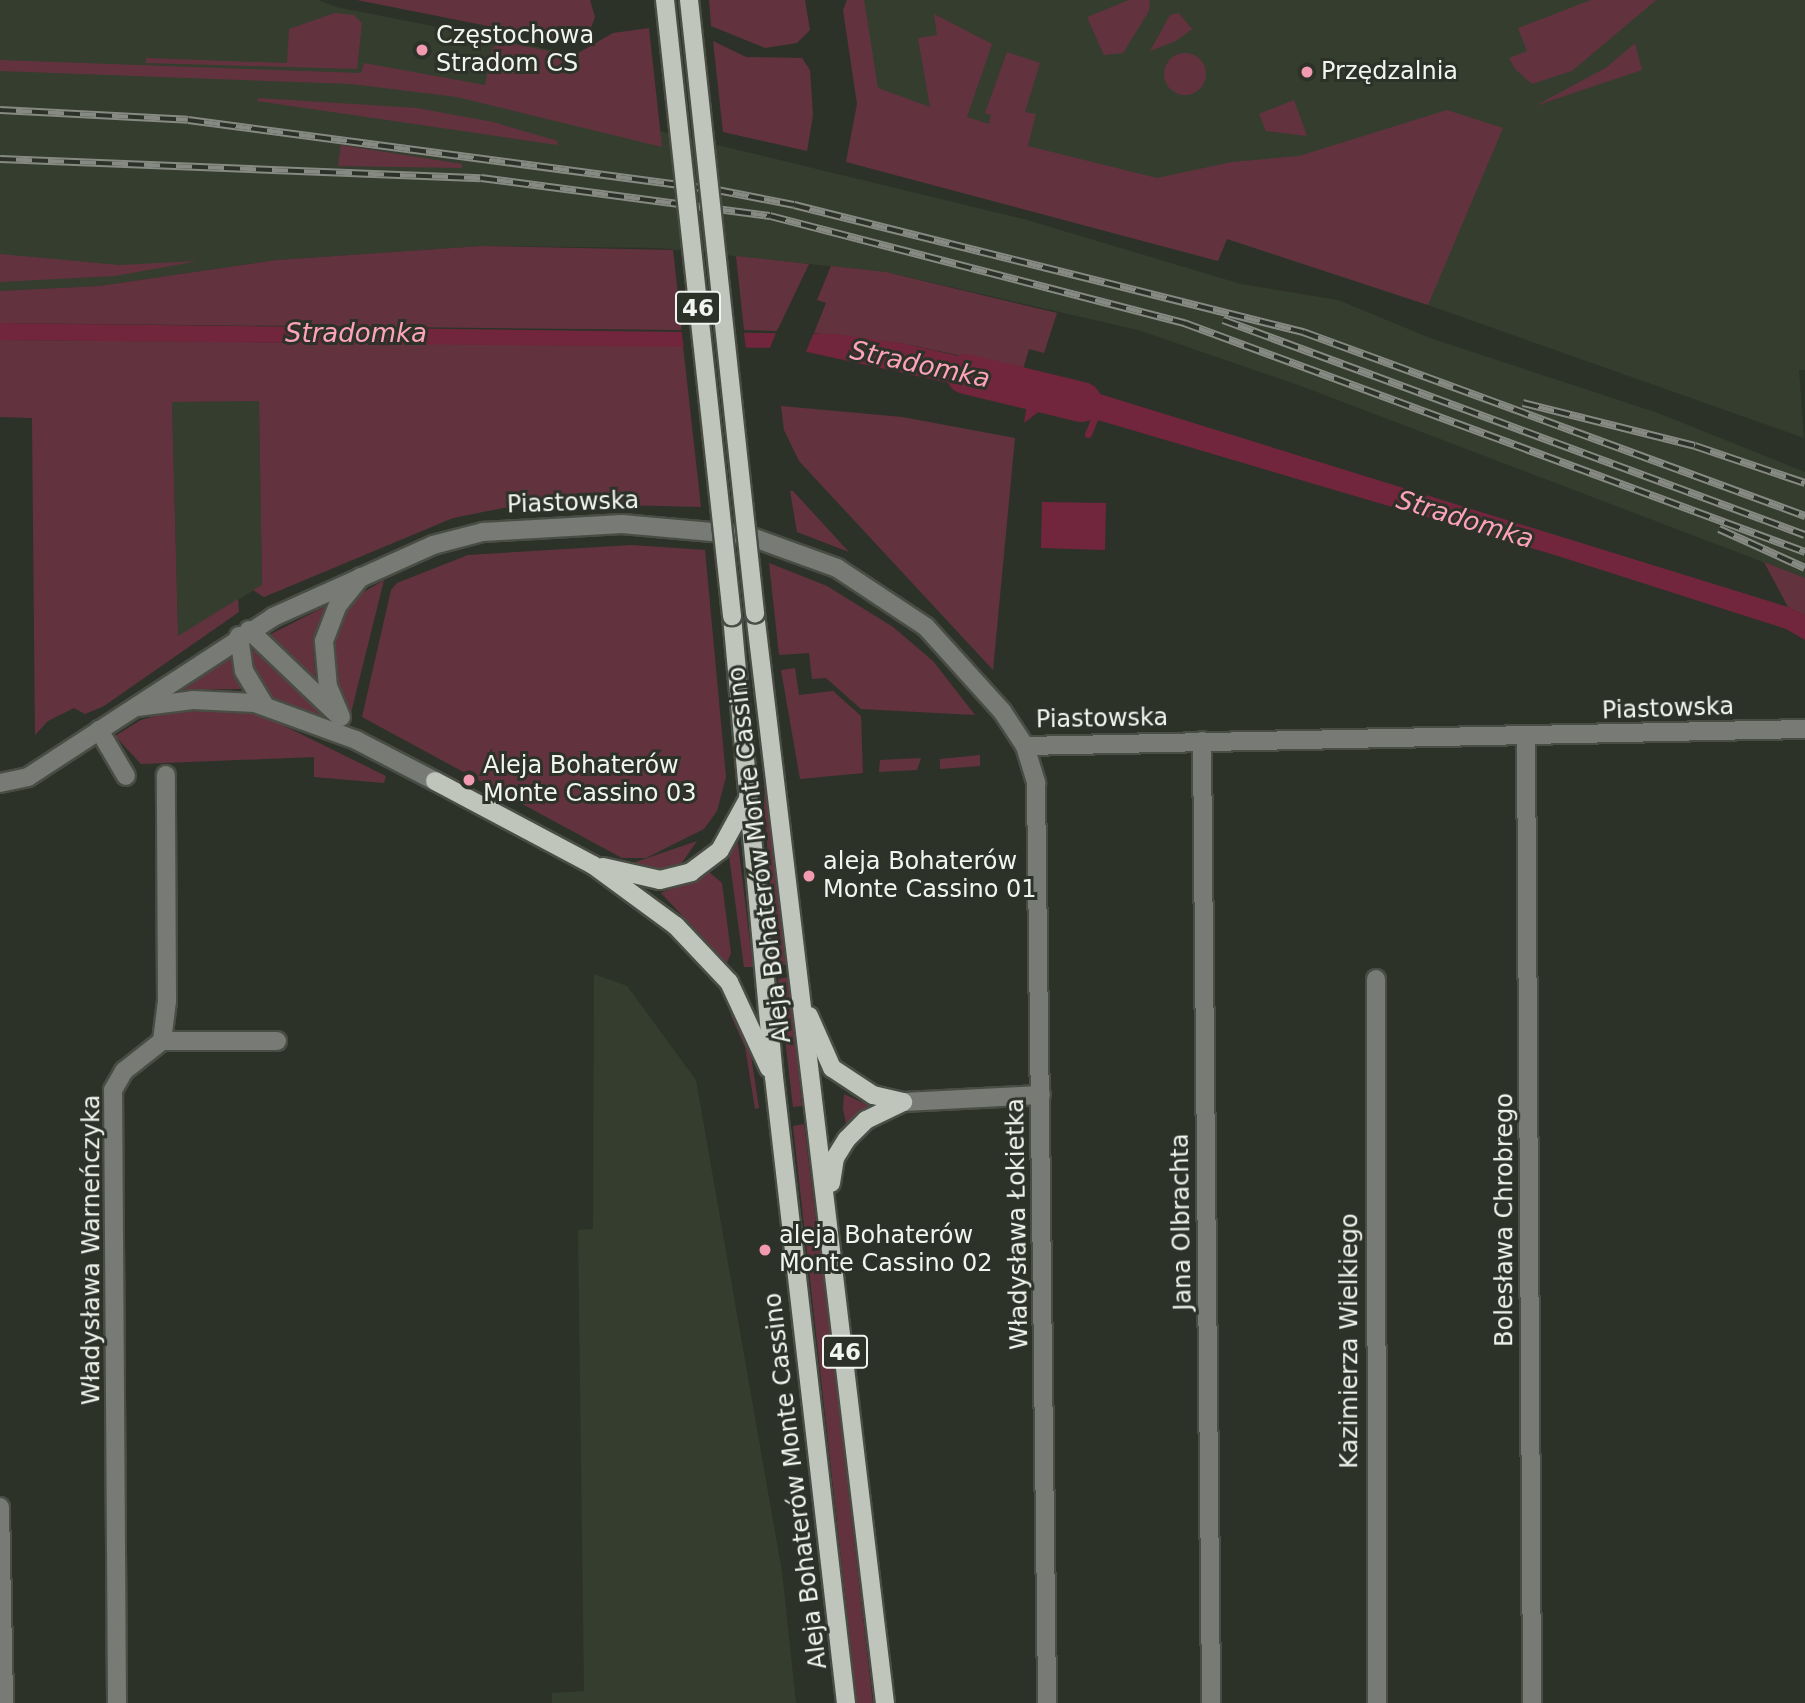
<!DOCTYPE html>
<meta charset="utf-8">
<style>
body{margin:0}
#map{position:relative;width:1805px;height:1703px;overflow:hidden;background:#2d3228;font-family:"DejaVu Sans",sans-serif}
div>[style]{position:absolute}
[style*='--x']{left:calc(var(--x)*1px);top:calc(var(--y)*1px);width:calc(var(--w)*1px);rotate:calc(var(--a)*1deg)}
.built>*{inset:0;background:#353d2e}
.green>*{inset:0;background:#62333f}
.round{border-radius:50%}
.water>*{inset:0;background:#71263d}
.pier>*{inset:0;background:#2d3228}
.stream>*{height:7px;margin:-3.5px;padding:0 3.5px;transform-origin:3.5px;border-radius:3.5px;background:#71263d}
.river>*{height:40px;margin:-20px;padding:0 20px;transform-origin:20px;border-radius:20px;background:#71263d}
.roads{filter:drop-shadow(2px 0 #494d44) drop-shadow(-2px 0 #494d44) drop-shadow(0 2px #494d44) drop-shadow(0 -2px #494d44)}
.minor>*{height:18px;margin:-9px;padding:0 9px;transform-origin:9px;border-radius:9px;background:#787a75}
.major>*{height:18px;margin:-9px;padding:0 9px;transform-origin:9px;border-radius:9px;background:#bfc5bb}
.rail>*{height:8px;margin-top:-4px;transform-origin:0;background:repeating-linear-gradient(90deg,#2d3228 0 16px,#868a82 0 32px);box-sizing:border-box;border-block:2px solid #868a82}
.bridges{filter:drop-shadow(2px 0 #494d44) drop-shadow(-2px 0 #494d44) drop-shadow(0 2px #494d44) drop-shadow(0 -2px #494d44)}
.major-bridge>*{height:18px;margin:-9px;padding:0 9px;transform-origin:9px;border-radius:9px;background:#bfc5bb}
.dots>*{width:19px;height:19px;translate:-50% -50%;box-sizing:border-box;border:4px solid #2d3228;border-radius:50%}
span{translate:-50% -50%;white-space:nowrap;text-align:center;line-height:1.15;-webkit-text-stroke:6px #2d3228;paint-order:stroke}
.shield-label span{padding:2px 5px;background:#2d3228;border:2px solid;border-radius:5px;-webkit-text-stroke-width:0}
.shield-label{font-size:23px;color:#f2f5ef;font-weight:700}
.poi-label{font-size:24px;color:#f2f5ef}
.left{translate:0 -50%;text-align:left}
.street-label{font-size:24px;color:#f2f5ef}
.water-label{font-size:26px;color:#fda2b8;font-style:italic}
</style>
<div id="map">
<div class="built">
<i style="clip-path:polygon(0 0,318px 0,336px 7px,653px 70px,660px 131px,1027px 220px,1241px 284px,1338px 300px,1430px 338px,1658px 413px,1805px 472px,1805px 578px,1301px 386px,1138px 330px,886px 272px,658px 248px,482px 246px,277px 260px,99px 286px,0 291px)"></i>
<i style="clip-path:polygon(849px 0,1805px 0,1805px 370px,1799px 370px,1804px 438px,1428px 305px,1102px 198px,866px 111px)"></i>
<i style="clip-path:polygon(259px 400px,262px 585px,178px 637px,172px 402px)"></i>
<i style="clip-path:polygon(594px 974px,627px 986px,696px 1080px,782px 1572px,796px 1703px,552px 1703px,552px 1693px,584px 1691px,578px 1230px,593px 1229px)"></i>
</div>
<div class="green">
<i style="clip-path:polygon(357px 0,590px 0,595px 17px,589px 33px,573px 43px)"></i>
<i style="clip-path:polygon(709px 0,805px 0,810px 30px,797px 43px,765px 48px,711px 26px)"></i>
<i style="clip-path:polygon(847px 0,864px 0,878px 88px,930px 107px,918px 38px,937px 35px,934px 14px,992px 44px,967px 117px,989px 124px,991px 115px,985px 113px,1007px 52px,1040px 63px,1025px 112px,1036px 114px,1028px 146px,1157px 178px,1232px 162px,1299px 156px,1447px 110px,1503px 128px,1428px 305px,1227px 239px,1218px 261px,846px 162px,857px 104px,843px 10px)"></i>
<i style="clip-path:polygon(1129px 0,1150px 0,1149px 11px,1123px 53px,1104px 55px,1087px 17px)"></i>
<i style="clip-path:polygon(1591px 0,1656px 0,1572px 71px,1532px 84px,1515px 69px,1509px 58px,1527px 51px,1518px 28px)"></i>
<i style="clip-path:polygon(335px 13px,354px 15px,362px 23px,357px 69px,146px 63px,146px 58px,287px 63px,289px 29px)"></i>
<i style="clip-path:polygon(1179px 13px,1192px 29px,1176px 41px,1150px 51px,1170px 15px)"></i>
<i style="clip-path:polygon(649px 28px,662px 147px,457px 97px,351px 84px,0 71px,0 60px,361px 73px,364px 63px,485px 85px,492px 49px,500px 41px,573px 56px,613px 33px)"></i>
<i style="clip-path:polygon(713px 41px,746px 57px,802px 58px,810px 70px,813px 115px,807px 151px,723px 132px)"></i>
<i style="clip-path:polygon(1635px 43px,1642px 70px,1535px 106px,1607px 67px)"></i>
<i class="round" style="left:1164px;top:53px;width:42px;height:42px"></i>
<i style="clip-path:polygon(258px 98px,417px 108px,493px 122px,558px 141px,557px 145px,257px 101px)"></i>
<i style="clip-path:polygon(1294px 100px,1307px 136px,1266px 131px,1259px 114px)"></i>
<i style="clip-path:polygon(341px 145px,462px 164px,462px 168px,338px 166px)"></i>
<i style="clip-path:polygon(482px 246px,673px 250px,682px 330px,0 323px,0 291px,99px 286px,277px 260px)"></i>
<i style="clip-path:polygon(0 254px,119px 265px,198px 261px,115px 276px,0 282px)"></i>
<i style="clip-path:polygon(736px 256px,809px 264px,777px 331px,744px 330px)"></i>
<i style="clip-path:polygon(831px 266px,886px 272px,1057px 313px,1044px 353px,1029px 349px,1023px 369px,906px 344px,814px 333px,826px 303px,817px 300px)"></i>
<i style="clip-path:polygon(0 340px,683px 346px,701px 507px,583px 504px,503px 508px,453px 518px,264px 597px,253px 590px,262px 585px,259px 401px,172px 402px,178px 636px,238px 599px,239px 612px,104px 706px,85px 714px,74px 708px,48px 721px,35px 735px,32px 418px,0 417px)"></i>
<i style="clip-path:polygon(781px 406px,902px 417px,1015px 438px,993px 670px,799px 461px,784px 430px)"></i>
<i style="clip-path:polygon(790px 491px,793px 491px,849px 552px,797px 532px)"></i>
<i style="clip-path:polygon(632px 545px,705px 550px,726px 777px,717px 811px,704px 829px,646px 858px,622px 858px,362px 717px,391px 590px,397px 583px,468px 555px)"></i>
<i style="clip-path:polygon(1764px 562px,1805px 578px,1805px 615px,1788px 607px)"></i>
<i style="clip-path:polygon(769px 563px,827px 586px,893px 627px,933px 661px,975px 715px,861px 709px,826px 678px,812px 679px,809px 653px,779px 655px)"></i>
<i style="clip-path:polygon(384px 580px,351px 713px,337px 693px,329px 648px,341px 615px,357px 596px)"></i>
<i style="clip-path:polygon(328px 605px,313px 645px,316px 684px,267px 636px)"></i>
<i style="clip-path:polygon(258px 650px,278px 666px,333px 725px,269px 696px,253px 674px,249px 651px)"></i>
<i style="clip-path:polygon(231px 657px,241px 689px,183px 690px,209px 672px)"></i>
<i style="clip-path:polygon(795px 668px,799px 695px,833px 691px,861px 716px,863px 773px,800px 779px,781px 670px)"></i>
<i style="clip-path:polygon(248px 708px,386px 776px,384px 783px,314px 777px,314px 757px,141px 764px,115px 736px,141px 720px,180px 709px)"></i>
<i style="clip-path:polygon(980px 755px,980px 766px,940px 769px,940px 759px)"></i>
<i style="clip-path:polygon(921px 758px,917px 770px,879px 772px,880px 760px)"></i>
<i style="clip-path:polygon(765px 766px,769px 793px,787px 965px,777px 965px,764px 807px)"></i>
<i style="clip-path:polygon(697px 841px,679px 867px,656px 871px,630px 864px)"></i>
<i style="clip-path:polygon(738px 842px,738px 844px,753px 967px,744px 967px,729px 856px)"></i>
<i style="clip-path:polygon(709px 872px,722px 883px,731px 953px,727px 963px,661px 893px)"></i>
<i style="clip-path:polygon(789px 977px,802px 1106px,793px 1107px,778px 979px)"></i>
<i style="clip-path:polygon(733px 1010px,750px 1049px,759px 1108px,755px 1109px,745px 1047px,731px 1016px)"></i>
<i style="clip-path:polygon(844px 1094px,874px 1108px,847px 1128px,843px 1109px)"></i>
<i style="clip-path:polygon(804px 1124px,832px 1350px,873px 1703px,857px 1703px,793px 1126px)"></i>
</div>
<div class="water">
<i style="clip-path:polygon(0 323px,836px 334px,906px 344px,1024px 371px,1017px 398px,789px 348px,0 340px)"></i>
<i style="clip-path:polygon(1032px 373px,1788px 607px,1805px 615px,1805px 640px,1786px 629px,1558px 556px,1108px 423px,1046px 406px,1024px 423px)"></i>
<i style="clip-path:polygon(1042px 502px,1106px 503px,1105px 550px,1041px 548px)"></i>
</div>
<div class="pier">
<i style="clip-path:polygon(743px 326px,746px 349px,684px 349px,681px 327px)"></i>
<i style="clip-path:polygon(778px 328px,815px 330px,805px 354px,769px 350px)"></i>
</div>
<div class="stream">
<i style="--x:1088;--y:434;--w:24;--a:-68"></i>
</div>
<div class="river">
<i style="--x:966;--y:374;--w:119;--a:13.6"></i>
</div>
<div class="roads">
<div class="minor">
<i style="--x:249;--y:630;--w:123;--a:43.7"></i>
<i style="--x:239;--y:636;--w:35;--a:82"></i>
<i style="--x:244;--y:671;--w:41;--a:59"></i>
<i style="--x:137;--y:707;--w:56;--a:-7.1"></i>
<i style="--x:193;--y:700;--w:62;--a:2.8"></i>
<i style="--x:255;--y:703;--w:108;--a:20.1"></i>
<i style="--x:356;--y:740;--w:89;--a:27.4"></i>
<i style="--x:341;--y:717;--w:33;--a:-113"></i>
<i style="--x:328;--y:687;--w:46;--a:-95"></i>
<i style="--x:324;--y:641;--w:39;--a:-69"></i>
<i style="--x:338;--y:605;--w:36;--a:-51"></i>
<i style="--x:99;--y:730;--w:53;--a:59.6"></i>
<i style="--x:1526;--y:737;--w:966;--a:89.64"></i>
<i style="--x:1202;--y:741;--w:962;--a:89.46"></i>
<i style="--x:1025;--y:746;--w:780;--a:-1.25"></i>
<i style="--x:0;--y:783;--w:29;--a:-12"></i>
<i style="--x:28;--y:777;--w:293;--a:-33.1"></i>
<i style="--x:273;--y:617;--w:175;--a:-24.2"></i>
<i style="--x:433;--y:545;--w:52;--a:-14.6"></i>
<i style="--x:483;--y:532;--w:139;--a:-3.3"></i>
<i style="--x:622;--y:524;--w:124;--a:5.1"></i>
<i style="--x:746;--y:535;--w:97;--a:19.9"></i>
<i style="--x:837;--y:568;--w:107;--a:33.5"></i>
<i style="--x:926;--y:627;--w:113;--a:47.9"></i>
<i style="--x:1002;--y:711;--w:42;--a:56.7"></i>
<i style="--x:1025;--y:746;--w:39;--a:73"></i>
<i style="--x:1036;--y:783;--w:920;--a:89.31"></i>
<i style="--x:1376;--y:979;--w:724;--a:89.92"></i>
<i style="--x:162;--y:1041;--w:115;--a:0"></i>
<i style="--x:903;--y:1102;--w:138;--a:-2.9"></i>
<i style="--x:0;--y:1507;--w:196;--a:88.8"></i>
<i style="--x:117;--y:1703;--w:613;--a:-90.37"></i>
<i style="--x:113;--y:1090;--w:22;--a:-60"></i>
<i style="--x:124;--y:1071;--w:48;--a:-38.3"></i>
<i style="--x:162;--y:1041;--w:40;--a:-82.9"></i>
<i style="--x:167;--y:1001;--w:226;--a:-90.3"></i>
</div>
<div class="major">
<i style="--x:755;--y:613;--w:1098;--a:83.2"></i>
<i style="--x:732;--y:616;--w:463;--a:84.8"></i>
<i style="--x:774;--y:1077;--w:630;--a:83.44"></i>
<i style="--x:435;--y:781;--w:179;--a:28"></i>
<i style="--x:593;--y:865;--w:103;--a:36.3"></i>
<i style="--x:676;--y:926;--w:77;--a:46.6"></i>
<i style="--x:729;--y:982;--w:95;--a:65.1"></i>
<i style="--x:603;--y:867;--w:58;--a:12.8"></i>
<i style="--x:660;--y:880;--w:32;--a:-14"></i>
<i style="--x:691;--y:872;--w:36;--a:-37"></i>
<i style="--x:720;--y:850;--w:58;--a:-61.2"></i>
<i style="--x:809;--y:1016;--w:57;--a:66.1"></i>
<i style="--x:832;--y:1068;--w:49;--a:33.4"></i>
<i style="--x:873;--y:1095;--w:31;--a:13"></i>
<i style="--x:831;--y:1183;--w:25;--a:-81"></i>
<i style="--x:835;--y:1158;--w:22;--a:-58"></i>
<i style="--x:847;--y:1139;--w:27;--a:-45"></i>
<i style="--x:866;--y:1120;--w:41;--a:-25.9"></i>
</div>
</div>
<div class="rail">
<i style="--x:0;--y:110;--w:188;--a:3"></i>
<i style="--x:188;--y:120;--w:534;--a:7.54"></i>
<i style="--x:717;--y:190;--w:78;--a:11"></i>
<i style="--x:794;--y:205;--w:525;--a:14.01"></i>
<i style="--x:1303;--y:332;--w:535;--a:20.13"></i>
<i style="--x:0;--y:159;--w:481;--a:2.3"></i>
<i style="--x:481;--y:178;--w:291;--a:7.5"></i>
<i style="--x:770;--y:216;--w:428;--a:14.5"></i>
<i style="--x:1184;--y:323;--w:662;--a:20.24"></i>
<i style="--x:1223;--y:320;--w:620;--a:20.28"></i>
<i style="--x:1523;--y:403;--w:177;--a:14"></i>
<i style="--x:1695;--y:446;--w:116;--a:18.6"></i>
<i style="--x:1719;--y:529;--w:94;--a:24.4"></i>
</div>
<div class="bridges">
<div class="major-bridge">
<i style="--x:665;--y:0;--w:620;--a:83.79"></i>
<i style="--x:689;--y:0;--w:617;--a:83.85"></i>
</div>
</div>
<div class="dots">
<i style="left:422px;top:50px;background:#f29aaf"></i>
<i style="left:1307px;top:72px;background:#f29aaf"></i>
<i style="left:469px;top:780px;background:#f29aaf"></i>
<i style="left:809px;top:876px;background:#f29aaf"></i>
<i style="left:765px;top:1250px;background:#f29aaf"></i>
</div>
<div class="shield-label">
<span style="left:698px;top:308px">46</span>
<span style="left:845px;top:1352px">46</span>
</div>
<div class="poi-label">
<span class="left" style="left:436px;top:50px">Częstochowa<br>Stradom CS</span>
<span class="left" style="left:1321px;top:72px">Przędzalnia</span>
<span class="left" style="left:483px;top:780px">Aleja Bohaterów<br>Monte Cassino 03</span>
<span class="left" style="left:823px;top:876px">aleja Bohaterów<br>Monte Cassino 01</span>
<span class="left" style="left:779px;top:1250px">aleja Bohaterów<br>Monte Cassino 02</span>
</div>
<div class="street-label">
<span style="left:573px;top:503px;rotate:-2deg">Piastowska</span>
<span style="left:1668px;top:709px;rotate:-2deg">Piastowska</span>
<span style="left:1102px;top:719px;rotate:-1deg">Piastowska</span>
<span style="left:760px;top:855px;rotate:-97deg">Aleja Bohaterów Monte Cassino</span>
<span style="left:1505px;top:1220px;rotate:-90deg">Bolesława Chrobrego</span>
<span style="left:1182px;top:1222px;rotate:-91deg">Jana Olbrachta</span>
<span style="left:1018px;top:1224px;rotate:-91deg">Władysława Łokietka</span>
<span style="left:92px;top:1250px;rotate:-90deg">Władysława Warneńczyka</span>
<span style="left:1350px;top:1341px;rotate:-90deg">Kazimierza Wielkiego</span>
<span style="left:796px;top:1481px;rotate:-97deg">Aleja Bohaterów Monte Cassino</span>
</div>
<div class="water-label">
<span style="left:356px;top:334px">Stradomka</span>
<span style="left:920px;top:365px;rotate:12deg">Stradomka</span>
<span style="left:1465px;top:520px;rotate:17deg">Stradomka</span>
</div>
</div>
